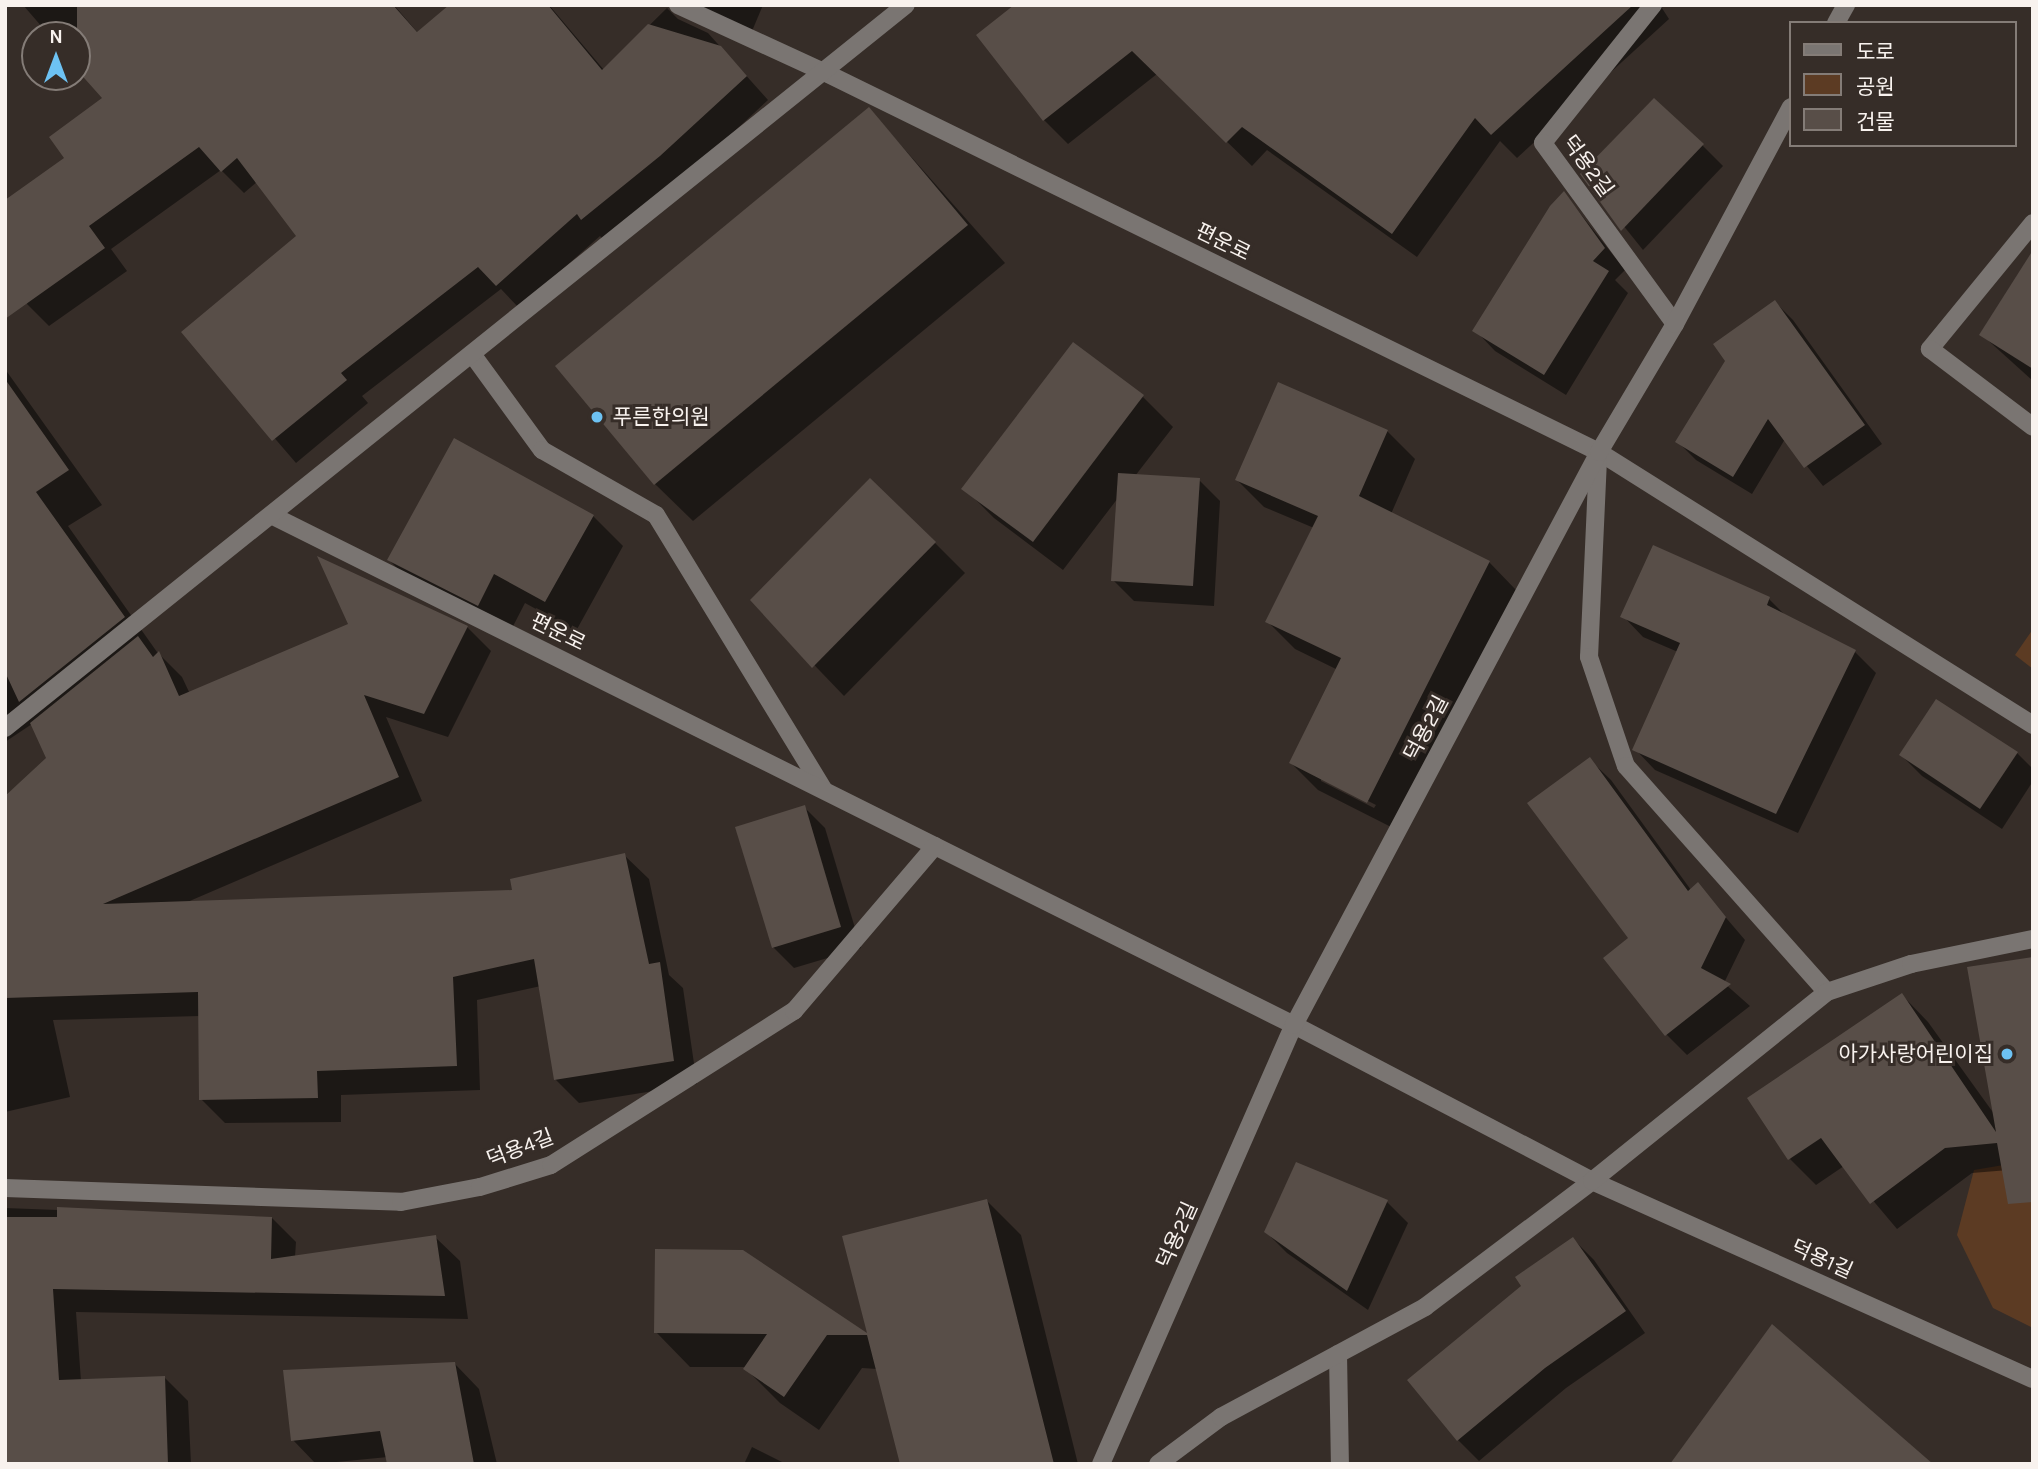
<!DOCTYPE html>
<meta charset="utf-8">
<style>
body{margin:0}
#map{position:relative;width:2038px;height:1469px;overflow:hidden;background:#362d28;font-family:Karla,"Noto Sans KR",sans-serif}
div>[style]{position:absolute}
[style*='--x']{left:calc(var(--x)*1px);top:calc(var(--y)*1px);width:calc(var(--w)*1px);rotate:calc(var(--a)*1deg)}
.green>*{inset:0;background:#5c3b23}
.shadow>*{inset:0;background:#0007}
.building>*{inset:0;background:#584e48}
.minor>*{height:18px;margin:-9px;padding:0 9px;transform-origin:9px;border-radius:9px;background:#7a7572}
.dots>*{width:19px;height:19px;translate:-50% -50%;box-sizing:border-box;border:4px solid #362d28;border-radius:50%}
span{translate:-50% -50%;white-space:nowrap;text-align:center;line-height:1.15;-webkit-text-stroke:6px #362d28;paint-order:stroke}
.street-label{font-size:21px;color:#f8f2ee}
.poi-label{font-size:21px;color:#f8f2ee}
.left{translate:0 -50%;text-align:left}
.right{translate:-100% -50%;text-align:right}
.frame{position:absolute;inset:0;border:7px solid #f8f2ee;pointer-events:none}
.legend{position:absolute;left:1789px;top:21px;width:228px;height:126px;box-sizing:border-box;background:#362d28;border:2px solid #847c77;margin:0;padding:9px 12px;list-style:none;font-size:21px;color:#f8f2ee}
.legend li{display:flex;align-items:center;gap:14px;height:35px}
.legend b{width:35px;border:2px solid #847c77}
.north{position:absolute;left:21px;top:21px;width:70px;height:70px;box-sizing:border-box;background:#362d28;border:2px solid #847c77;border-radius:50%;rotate:0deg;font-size:19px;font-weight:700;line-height:28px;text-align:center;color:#f8f2ee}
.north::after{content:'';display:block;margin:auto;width:24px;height:32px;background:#6dc2f3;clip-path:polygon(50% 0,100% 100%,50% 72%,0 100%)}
</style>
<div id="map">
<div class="green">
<i style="clip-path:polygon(2033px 629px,2033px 669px,2015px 655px)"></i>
<i style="clip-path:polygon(2033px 1160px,2033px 1328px,1993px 1308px,1957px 1235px,1974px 1170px)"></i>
</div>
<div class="shadow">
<i style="clip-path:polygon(23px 5px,394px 5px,418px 33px,452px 5px,549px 5px,604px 70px,667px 8px,678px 19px,708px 33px,768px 100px,683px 179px,605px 241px,600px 236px,519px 308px,501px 289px,362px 396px,368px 403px,296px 463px,183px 332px,299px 236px,257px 182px,244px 193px,221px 170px,111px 249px,127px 271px,49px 326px,27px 304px,67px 158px,104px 99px,77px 67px,77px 35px,49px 35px)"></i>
<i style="clip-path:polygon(693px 5px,763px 5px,747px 43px)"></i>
<i style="clip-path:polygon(1017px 5px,1660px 5px,1669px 19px,1517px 158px,1500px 141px,1417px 257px,1267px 150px,1252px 166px,1157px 74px,1068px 144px,1044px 120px)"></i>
<i style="clip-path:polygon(869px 109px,1005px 263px,693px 521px,655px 484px)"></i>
<i style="clip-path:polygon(1702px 145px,1723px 166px,1643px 250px,1582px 174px)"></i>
<i style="clip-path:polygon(1564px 193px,1625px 270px,1615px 280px,1628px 293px,1566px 395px,1495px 351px,1475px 330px)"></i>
<i style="clip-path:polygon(2033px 254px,2033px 381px,1981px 334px)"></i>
<i style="clip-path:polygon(1775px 302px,1793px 320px,1882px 444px,1823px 486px,1785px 439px,1752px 494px,1696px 460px,1678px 442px)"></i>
<i style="clip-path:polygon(5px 369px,102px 505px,68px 526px,157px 652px,182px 677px,190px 694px,467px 627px,491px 651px,448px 737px,386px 717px,422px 801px,185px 903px,514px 892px,624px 855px,649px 879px,669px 975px,683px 988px,697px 1084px,579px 1103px,555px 1079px,541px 986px,477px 1000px,480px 1090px,341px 1095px,341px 1122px,225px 1123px,201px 1099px,200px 1016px,53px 1020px,70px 1097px,5px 1112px,5px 796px,49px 758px,32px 724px,5px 742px)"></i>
<i style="clip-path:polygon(evenodd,1279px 384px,1387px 431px,1415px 459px,1391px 514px,1489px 562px,1516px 590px,1395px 829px,1318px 790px,1291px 763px,1338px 670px,1295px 649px,1268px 622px,1314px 528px,1264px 507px,1237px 480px,1279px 384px,1321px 777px,1376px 805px,1374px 808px,1321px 781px,1321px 777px)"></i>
<i style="clip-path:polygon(1143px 397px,1173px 427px,1135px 476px,1199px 480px,1220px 501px,1214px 606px,1134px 601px,1113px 580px,1118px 498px,1063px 570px,994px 518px,964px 488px)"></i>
<i style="clip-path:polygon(593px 516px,623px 546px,576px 631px,525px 603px,509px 634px,419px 590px,389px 560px)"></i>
<i style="clip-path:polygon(935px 543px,965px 573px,844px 696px,752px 600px)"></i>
<i style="clip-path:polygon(1769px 599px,1788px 618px,1855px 652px,1876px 673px,1798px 833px,1655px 770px,1635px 749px,1678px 652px,1643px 637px,1623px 616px)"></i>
<i style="clip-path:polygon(2017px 753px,2033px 769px,2033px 781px,2002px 829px,1922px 776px,1901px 755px)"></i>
<i style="clip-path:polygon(1590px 760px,1611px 780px,1691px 890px,1698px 885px,1745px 940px,1724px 983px,1750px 1006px,1687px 1055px,1666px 1034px)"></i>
<i style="clip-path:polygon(804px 807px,825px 828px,861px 948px,794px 968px,773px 947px)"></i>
<i style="clip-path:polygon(1902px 995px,1928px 1022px,2033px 1168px,1972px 1173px,1897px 1229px,1844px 1166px,1816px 1185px,1790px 1159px)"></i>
<i style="clip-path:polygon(1297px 1164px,1387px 1202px,1408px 1223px,1368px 1310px,1287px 1253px,1266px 1232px)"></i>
<i style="clip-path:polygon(987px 1201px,1021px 1235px,1078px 1464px,901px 1464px,877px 1369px,862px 1368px,819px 1430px,780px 1403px,744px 1367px,690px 1367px,656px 1332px,743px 1252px,870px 1337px)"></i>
<i style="clip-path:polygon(5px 1208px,272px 1218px,296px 1242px,295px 1257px,435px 1237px,460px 1261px,468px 1319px,76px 1312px,81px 1381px,164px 1377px,188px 1401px,191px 1464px,5px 1464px)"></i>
<i style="clip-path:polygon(1573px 1239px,1594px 1260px,1645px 1333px,1566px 1388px,1479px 1461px,1458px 1440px,1524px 1286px)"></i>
<i style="clip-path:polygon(455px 1364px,479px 1389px,497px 1464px,389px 1464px,388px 1457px,316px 1464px,293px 1440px)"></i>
<i style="clip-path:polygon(752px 1447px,786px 1464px,744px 1464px)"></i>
</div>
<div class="building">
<i style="clip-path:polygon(77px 5px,393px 5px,417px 32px,449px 5px,548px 5px,602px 70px,648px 24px,721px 46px,747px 76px,660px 156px,581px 220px,577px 214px,496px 286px,478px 267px,341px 373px,347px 380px,272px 441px,181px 332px,296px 236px,237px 158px,221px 172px,199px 147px,89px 226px,105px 248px,5px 319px,5px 200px,64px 158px,49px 137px,102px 98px,77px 70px)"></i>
<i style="clip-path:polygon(1014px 5px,1633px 5px,1491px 135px,1475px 118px,1392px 234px,1242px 127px,1226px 143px,1132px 51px,1043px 121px,976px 35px)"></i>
<i style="clip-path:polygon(1654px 98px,1704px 144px,1621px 231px,1580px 174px)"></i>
<i style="clip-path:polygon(869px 107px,968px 225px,654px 485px,555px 366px)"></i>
<i style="clip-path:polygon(1564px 191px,1605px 248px,1593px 261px,1609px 271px,1544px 375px,1472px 331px,1550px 206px)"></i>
<i style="clip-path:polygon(2033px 250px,2033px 369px,1979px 335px)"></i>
<i style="clip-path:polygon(1775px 300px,1865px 425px,1804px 468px,1768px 419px,1733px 477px,1675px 442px,1725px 361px,1713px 344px)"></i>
<i style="clip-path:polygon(1073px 342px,1144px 395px,1033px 542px,961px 489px)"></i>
<i style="clip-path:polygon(5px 379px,69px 470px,36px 492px,125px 617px,19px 702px,5px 672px)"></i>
<i style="clip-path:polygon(1278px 382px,1388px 430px,1359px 496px,1490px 561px,1367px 803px,1289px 763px,1341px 658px,1265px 622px,1318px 516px,1235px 480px)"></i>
<i style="clip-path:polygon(454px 438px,594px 515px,545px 602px,494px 574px,478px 606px,387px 560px)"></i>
<i style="clip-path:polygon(1118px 473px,1200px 478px,1193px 586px,1111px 581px)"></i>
<i style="clip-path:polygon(870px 478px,936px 542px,812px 668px,750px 600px)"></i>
<i style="clip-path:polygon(1653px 545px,1770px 597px,1767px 605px,1856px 650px,1776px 814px,1632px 750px,1680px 643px,1620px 617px)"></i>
<i style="clip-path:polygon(317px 556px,468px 626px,424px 714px,364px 695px,399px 777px,103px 904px,512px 890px,510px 879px,625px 853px,649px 964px,660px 962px,674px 1061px,554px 1080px,534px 959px,453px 977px,457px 1066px,317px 1071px,318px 1098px,199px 1100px,198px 992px,5px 998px,5px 796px,46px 758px,30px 723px,138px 636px,153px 657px,159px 651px,179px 696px,348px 624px)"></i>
<i style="clip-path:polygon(1936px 699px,2018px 752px,1980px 809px,1899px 755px)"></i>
<i style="clip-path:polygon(1590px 757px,1688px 891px,1698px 882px,1726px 917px,1701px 968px,1731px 984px,1665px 1036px,1603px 958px,1628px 938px,1527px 803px)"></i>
<i style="clip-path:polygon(805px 805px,841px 927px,772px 948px,735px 827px)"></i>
<i style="clip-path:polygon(2033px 957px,2033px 1202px,2008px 1204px,1997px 1143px,1945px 1148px,1870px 1204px,1821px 1138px,1788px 1160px,1747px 1098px,1902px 993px,1996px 1132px,1967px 967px)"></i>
<i style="clip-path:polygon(1296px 1162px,1388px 1200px,1347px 1291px,1264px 1232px)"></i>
<i style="clip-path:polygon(987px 1199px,1054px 1464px,900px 1464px,867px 1335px,827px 1335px,784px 1397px,743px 1369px,767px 1334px,654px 1333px,655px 1249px,743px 1250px,867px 1333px,842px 1236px)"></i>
<i style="clip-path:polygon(57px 1207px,272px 1217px,271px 1259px,436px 1235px,445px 1296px,53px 1289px,59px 1380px,165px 1376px,168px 1464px,5px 1464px,5px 1217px,57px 1217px)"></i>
<i style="clip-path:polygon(1573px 1237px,1626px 1311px,1545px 1368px,1457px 1441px,1407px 1380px,1521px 1286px,1515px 1277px)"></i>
<i style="clip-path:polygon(1772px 1324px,1933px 1464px,1670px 1464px)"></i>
<i style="clip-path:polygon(455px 1362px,474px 1464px,387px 1464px,380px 1431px,291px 1441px,283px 1370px)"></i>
</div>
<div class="minor">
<i style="--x:678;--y:5;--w:163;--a:24.7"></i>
<i style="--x:826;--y:73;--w:861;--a:26.12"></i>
<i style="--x:1599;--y:452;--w:513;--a:32.17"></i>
<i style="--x:1653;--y:5;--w:176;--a:128.6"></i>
<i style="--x:1543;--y:143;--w:224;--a:53.9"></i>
<i style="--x:1836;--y:23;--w:21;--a:-61"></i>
<i style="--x:2033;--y:223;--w:163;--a:129.3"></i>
<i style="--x:1930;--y:349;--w:129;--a:37.1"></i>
<i style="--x:472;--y:354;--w:119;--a:53.9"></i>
<i style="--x:542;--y:450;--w:131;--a:29.7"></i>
<i style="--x:656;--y:515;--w:322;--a:58.6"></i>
<i style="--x:1598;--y:459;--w:198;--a:92.6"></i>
<i style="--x:1589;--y:657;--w:115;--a:71.3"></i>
<i style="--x:1626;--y:766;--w:302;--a:48.4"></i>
<i style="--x:271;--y:515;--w:1143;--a:26.5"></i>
<i style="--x:1294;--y:1025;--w:336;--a:27.6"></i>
<i style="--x:1592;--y:1181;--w:483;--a:24.2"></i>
<i style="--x:5;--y:728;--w:1155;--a:-38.75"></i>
<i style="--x:5;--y:1188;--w:396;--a:2"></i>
<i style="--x:401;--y:1202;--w:80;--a:-10.8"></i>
<i style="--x:480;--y:1187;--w:74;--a:-17.2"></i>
<i style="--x:551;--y:1165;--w:288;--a:-32.4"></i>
<i style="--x:794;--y:1011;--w:217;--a:-49.5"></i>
<i style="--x:1338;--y:1354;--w:110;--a:89"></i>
<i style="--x:1101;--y:1464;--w:480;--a:-66.3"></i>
<i style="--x:1294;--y:1025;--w:649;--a:-61.97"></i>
<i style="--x:1599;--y:452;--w:149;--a:-59.3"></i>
<i style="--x:1675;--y:324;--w:246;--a:-61.9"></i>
<i style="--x:1158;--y:1464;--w:79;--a:-36.7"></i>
<i style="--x:1221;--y:1417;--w:232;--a:-28.3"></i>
<i style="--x:1425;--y:1307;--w:209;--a:-37"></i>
<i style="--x:1592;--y:1181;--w:302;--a:-38.8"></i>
<i style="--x:1827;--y:992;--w:89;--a:-18.4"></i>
<i style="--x:1911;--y:964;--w:125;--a:-11.6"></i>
</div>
<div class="dots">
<i style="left:597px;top:417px;background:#6dc2f3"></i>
<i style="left:2007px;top:1054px;background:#6dc2f3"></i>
</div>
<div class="street-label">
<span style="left:1588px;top:166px;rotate:54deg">덕용2길</span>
<span style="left:1223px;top:242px;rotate:26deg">편운로</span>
<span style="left:558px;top:632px;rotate:26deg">편운로</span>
<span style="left:1426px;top:728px;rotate:-62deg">덕용2길</span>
<span style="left:520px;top:1148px;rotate:-21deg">덕용4길</span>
<span style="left:1177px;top:1235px;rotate:-66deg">덕용2길</span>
<span style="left:1822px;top:1259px;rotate:24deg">덕용1길</span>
</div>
<div class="poi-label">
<span class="left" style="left:613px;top:417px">푸른한의원</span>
<span class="right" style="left:1993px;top:1054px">아가사랑어린이집</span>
</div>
<div class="frame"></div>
<ul class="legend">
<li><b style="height:9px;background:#7a7572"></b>도로</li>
<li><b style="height:19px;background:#5c3b23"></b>공원</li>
<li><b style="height:19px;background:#584e48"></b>건물</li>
</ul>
<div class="north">N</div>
</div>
